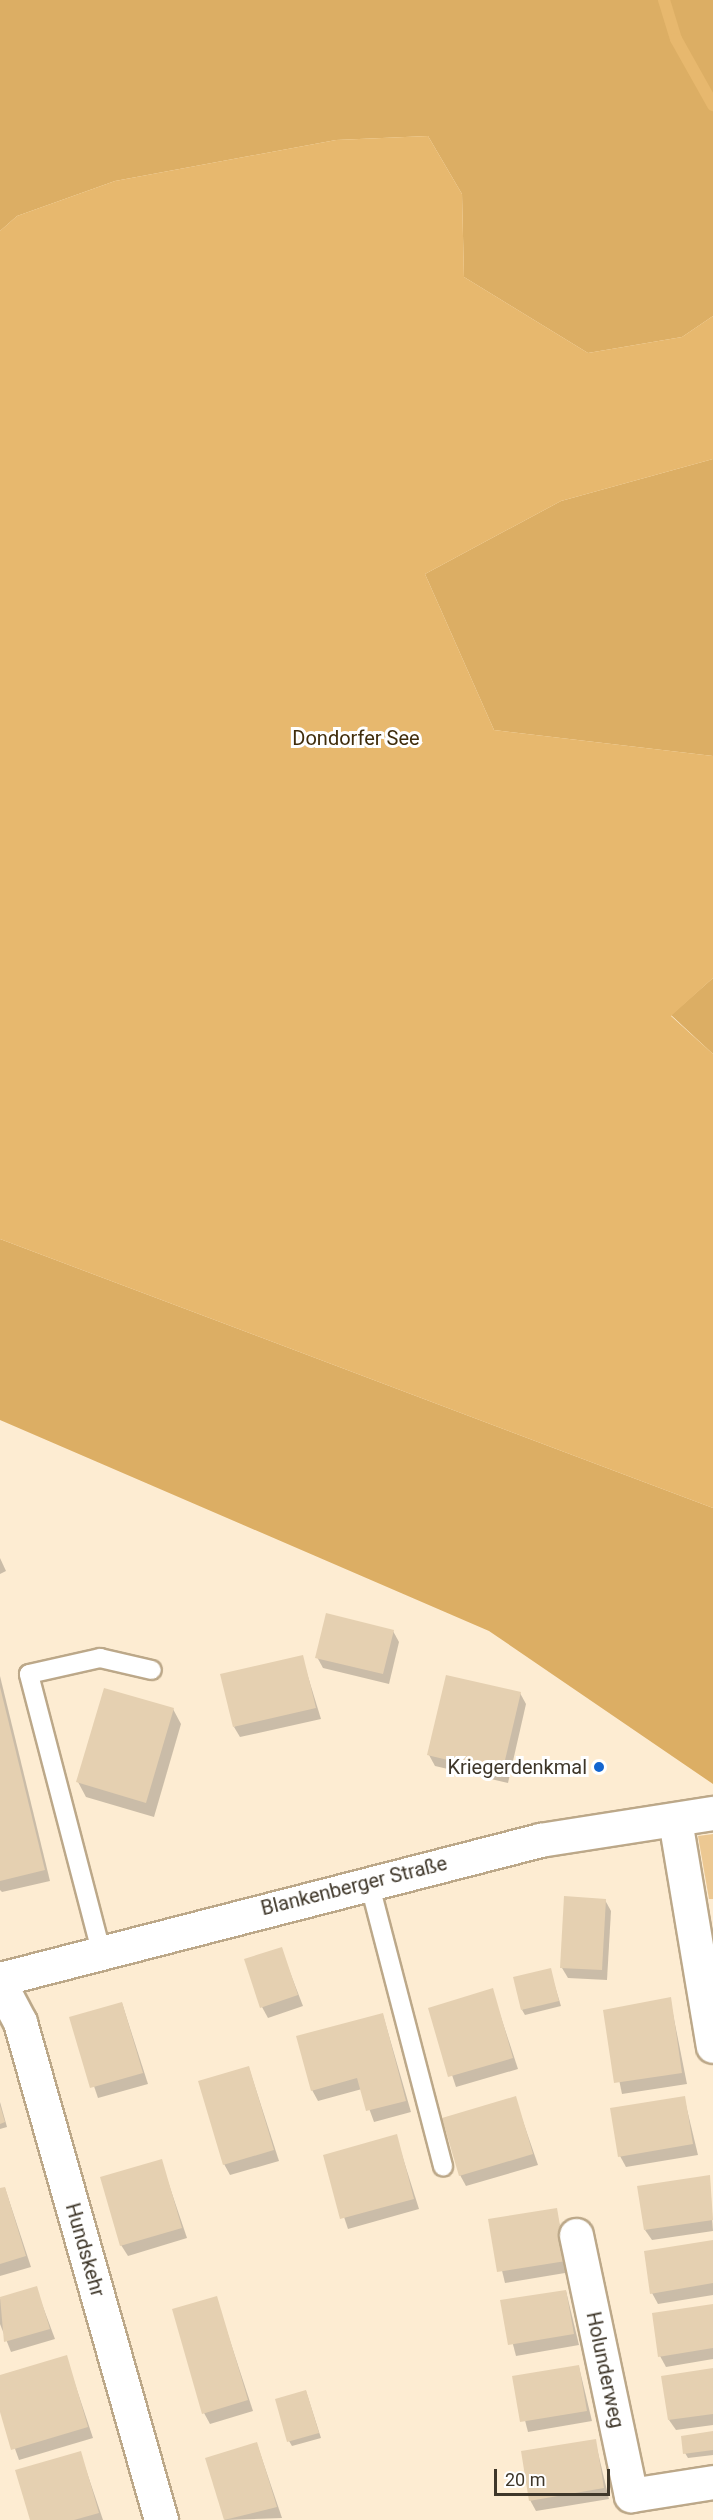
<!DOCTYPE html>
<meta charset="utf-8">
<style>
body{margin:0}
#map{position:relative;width:713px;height:2520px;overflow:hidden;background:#fdecd2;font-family:Roboto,sans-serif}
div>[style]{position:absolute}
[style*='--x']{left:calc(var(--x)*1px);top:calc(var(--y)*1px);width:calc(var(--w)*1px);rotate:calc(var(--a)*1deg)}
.green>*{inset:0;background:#ecc892}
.forest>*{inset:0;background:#dcae64}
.water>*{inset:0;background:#e7b86e}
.shadow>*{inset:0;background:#0003}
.stream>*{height:12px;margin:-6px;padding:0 6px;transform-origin:6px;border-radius:6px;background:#e7b86e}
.building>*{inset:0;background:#e5d0b1}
.roads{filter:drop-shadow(2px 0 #bca889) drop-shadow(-2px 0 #bca889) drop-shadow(0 2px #bca889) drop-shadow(0 -2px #bca889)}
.lane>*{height:18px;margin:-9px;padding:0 9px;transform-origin:9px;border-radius:9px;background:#fff}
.street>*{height:33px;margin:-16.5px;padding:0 16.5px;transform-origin:16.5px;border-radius:16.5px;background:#fff}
.dots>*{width:16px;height:16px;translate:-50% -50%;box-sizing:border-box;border:3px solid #fff;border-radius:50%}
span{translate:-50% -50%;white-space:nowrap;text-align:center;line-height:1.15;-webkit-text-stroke:6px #fff;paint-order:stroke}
.park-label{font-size:20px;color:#402d0c}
.poi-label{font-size:20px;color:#3e3629}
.right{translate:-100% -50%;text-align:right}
.street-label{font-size:20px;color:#3e3629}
.scale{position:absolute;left:494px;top:2469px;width:116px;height:27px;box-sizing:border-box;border:3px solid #3e3629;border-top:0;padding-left:8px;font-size:18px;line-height:21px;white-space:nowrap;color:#3e3629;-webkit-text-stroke:4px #fff;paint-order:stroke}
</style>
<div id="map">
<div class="green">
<i style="clip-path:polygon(713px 1834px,713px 1899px,709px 1899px,698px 1836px)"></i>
</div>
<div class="forest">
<i style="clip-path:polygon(0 0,713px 0,713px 316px,682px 337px,588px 353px,464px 277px,462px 194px,428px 136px,336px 140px,115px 181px,17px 216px,0 231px)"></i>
<i style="clip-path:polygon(713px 459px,713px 756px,494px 730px,425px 574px,561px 501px)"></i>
<i style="clip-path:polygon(713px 978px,713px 1054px,671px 1015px)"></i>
<i style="clip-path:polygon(0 1239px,713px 1508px,713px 1784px,489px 1631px,0 1420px)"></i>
</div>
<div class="water">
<i style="clip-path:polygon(428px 136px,462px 194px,464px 277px,588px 353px,682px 337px,713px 316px,713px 459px,561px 501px,425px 574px,494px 730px,713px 756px,713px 978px,671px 1016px,713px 1054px,713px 1508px,0 1239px,0 231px,17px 216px,115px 181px,336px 140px)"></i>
</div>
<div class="shadow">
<i style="clip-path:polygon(0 1558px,6px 1571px,0 1574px)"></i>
<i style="clip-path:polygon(393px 1631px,399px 1642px,389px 1684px,323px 1668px,317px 1657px)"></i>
<i style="clip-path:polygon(302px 1657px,321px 1719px,240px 1737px,234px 1727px)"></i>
<i style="clip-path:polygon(0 1676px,50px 1881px,2px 1892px,0 1890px)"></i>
<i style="clip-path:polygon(520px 1693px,526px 1704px,508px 1783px,435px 1766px,429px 1755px)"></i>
<i style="clip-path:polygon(173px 1709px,181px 1724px,154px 1817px,86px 1797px,78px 1782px)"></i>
<i style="clip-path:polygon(605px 1900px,611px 1911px,607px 1980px,568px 1978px,562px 1968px)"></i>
<i style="clip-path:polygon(281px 1949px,303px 2006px,268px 2018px,262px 2007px)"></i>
<i style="clip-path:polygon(550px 1970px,561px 2006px,525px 2015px,522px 2010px)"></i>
<i style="clip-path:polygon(492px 1990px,518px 2069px,456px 2087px,430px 2009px)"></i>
<i style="clip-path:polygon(670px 1999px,687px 2084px,622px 2094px,605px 2011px)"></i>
<i style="clip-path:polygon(122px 2003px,148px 2084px,98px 2098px,71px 2018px)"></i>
<i style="clip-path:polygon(383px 2015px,411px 2112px,374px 2122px,362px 2089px,318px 2101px,312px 2090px)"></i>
<i style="clip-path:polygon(249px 2068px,279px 2161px,230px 2175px,224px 2164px)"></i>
<i style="clip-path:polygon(684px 2097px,698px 2155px,626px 2167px,620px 2156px)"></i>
<i style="clip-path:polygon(515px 2098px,538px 2165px,466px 2186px,460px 2175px)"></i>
<i style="clip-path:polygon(0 2102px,7px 2127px,0 2129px)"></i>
<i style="clip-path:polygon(396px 2136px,419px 2209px,348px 2229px,324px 2156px)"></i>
<i style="clip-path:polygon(161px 2161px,187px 2238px,128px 2256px,121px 2245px)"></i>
<i style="clip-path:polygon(709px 2177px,713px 2231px,652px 2240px,645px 2230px)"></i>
<i style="clip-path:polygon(5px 2188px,31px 2267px,0 2276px,0 2190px)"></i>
<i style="clip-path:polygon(556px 2210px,571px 2272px,505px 2283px,490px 2221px)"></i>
<i style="clip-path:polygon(713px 2242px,713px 2295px,658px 2304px,652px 2293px)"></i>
<i style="clip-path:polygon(36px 2288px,55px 2339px,11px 2352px,0 2324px,0 2299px)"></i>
<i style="clip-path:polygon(566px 2291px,579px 2345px,516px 2356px,502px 2302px)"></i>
<i style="clip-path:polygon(216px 2298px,253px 2411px,210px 2424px,204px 2413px)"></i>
<i style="clip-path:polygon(713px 2305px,713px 2359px,666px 2367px,660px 2356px)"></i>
<i style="clip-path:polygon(66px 2357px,93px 2438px,19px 2460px,0 2407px,0 2376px)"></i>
<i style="clip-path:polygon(579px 2367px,592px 2421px,528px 2432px,514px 2378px)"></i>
<i style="clip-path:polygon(713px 2369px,713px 2425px,676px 2430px,669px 2420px)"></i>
<i style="clip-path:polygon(306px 2391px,321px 2438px,292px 2446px,289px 2441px)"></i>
<i style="clip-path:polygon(713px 2433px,713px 2455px,688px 2458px,685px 2453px)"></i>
<i style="clip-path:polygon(595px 2440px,609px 2499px,536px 2511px,530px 2500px)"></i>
<i style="clip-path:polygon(257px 2444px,282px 2518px,225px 2520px,207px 2459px)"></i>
<i style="clip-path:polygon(80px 2452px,103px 2520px,31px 2520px)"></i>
</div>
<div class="stream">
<i style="--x:664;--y:0;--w:41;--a:72.9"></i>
<i style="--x:676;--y:39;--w:76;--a:60.7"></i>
</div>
<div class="building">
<i style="clip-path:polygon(326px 1613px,394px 1630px,383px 1674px,315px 1658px)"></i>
<i style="clip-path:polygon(303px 1655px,316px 1708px,233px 1727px,220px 1674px)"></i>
<i style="clip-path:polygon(446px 1675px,521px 1692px,502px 1773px,427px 1755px)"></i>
<i style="clip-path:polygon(0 1687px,45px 1870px,0 1881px)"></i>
<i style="clip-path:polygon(104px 1688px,174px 1708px,146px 1803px,76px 1782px)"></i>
<i style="clip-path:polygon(564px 1896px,606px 1899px,602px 1970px,560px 1968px)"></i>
<i style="clip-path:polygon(282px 1947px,298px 1995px,260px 2008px,244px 1959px)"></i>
<i style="clip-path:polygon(551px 1968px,559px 2001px,521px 2010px,513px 1977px)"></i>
<i style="clip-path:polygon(493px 1988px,513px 2058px,448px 2077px,428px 2008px)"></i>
<i style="clip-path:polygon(671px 1997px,682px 2073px,614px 2083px,603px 2010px)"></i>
<i style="clip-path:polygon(122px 2002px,143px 2073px,90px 2088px,69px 2017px)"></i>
<i style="clip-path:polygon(383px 2013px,406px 2101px,366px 2111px,357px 2078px,311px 2091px,296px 2036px)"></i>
<i style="clip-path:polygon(249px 2066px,274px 2150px,223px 2165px,198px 2081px)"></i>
<i style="clip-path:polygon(516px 2096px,533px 2154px,459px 2176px,442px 2118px)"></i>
<i style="clip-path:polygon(685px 2096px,693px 2144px,618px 2157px,610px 2108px)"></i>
<i style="clip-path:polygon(0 2105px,5px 2122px,0 2124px)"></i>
<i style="clip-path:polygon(397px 2134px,414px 2199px,340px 2219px,323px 2155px)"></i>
<i style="clip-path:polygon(162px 2159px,182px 2228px,120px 2246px,100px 2177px)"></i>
<i style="clip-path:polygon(710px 2175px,713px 2220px,644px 2230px,637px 2186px)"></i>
<i style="clip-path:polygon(5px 2187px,26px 2256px,0 2264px,0 2188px)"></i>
<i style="clip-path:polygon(557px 2208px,566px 2261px,497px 2272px,488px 2219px)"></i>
<i style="clip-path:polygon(713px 2240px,713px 2283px,650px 2294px,644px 2251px)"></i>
<i style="clip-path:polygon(37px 2286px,50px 2329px,4px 2342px,0 2297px)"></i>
<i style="clip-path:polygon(566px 2290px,574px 2334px,508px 2345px,500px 2300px)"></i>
<i style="clip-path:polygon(217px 2296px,248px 2400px,202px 2414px,172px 2309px)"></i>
<i style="clip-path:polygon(713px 2304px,713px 2348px,658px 2357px,652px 2313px)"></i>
<i style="clip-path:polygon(67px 2355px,88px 2427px,11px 2450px,0 2412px,0 2375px)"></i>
<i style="clip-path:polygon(579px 2365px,587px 2411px,520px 2422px,512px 2376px)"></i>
<i style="clip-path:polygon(713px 2368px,713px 2414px,668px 2420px,661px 2376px)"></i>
<i style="clip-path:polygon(306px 2390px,319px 2433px,287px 2442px,275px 2399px)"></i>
<i style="clip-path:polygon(713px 2431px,713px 2450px,683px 2454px,681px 2436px)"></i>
<i style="clip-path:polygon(596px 2439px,604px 2488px,529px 2501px,521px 2451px)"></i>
<i style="clip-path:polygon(257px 2442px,277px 2507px,224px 2520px,205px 2458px)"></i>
<i style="clip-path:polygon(81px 2451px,99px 2513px,74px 2520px,30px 2520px,15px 2470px)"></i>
</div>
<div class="roads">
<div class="lane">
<i style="--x:369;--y:1882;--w:294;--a:75.4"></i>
<i style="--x:101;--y:1951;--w:286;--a:-104.6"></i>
<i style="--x:29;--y:1674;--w:73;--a:-12.7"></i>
<i style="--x:100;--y:1658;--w:53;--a:13"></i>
</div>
<div class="street">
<i style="--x:675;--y:1820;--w:229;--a:80.5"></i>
<i style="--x:0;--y:1979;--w:558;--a:-14.43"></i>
<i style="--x:540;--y:1840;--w:175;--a:-8.9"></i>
<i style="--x:0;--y:1984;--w:43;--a:62.2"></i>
<i style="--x:20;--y:2022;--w:518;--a:74.19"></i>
<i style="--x:576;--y:2235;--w:266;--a:78.1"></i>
<i style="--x:631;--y:2495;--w:83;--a:-9"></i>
</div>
</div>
<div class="dots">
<i style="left:599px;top:1767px;background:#1365cf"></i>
</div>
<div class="park-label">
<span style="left:356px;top:738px">Dondorfer See</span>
</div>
<div class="poi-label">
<span class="right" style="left:587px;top:1767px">Kriegerdenkmal</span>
</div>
<div class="street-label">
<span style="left:354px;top:1886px;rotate:-14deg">Blankenberger Straße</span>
<span style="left:85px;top:2250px;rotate:74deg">Hundskehr</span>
<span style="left:605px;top:2370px;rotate:78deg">Holunderweg</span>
</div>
<div class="scale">20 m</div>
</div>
